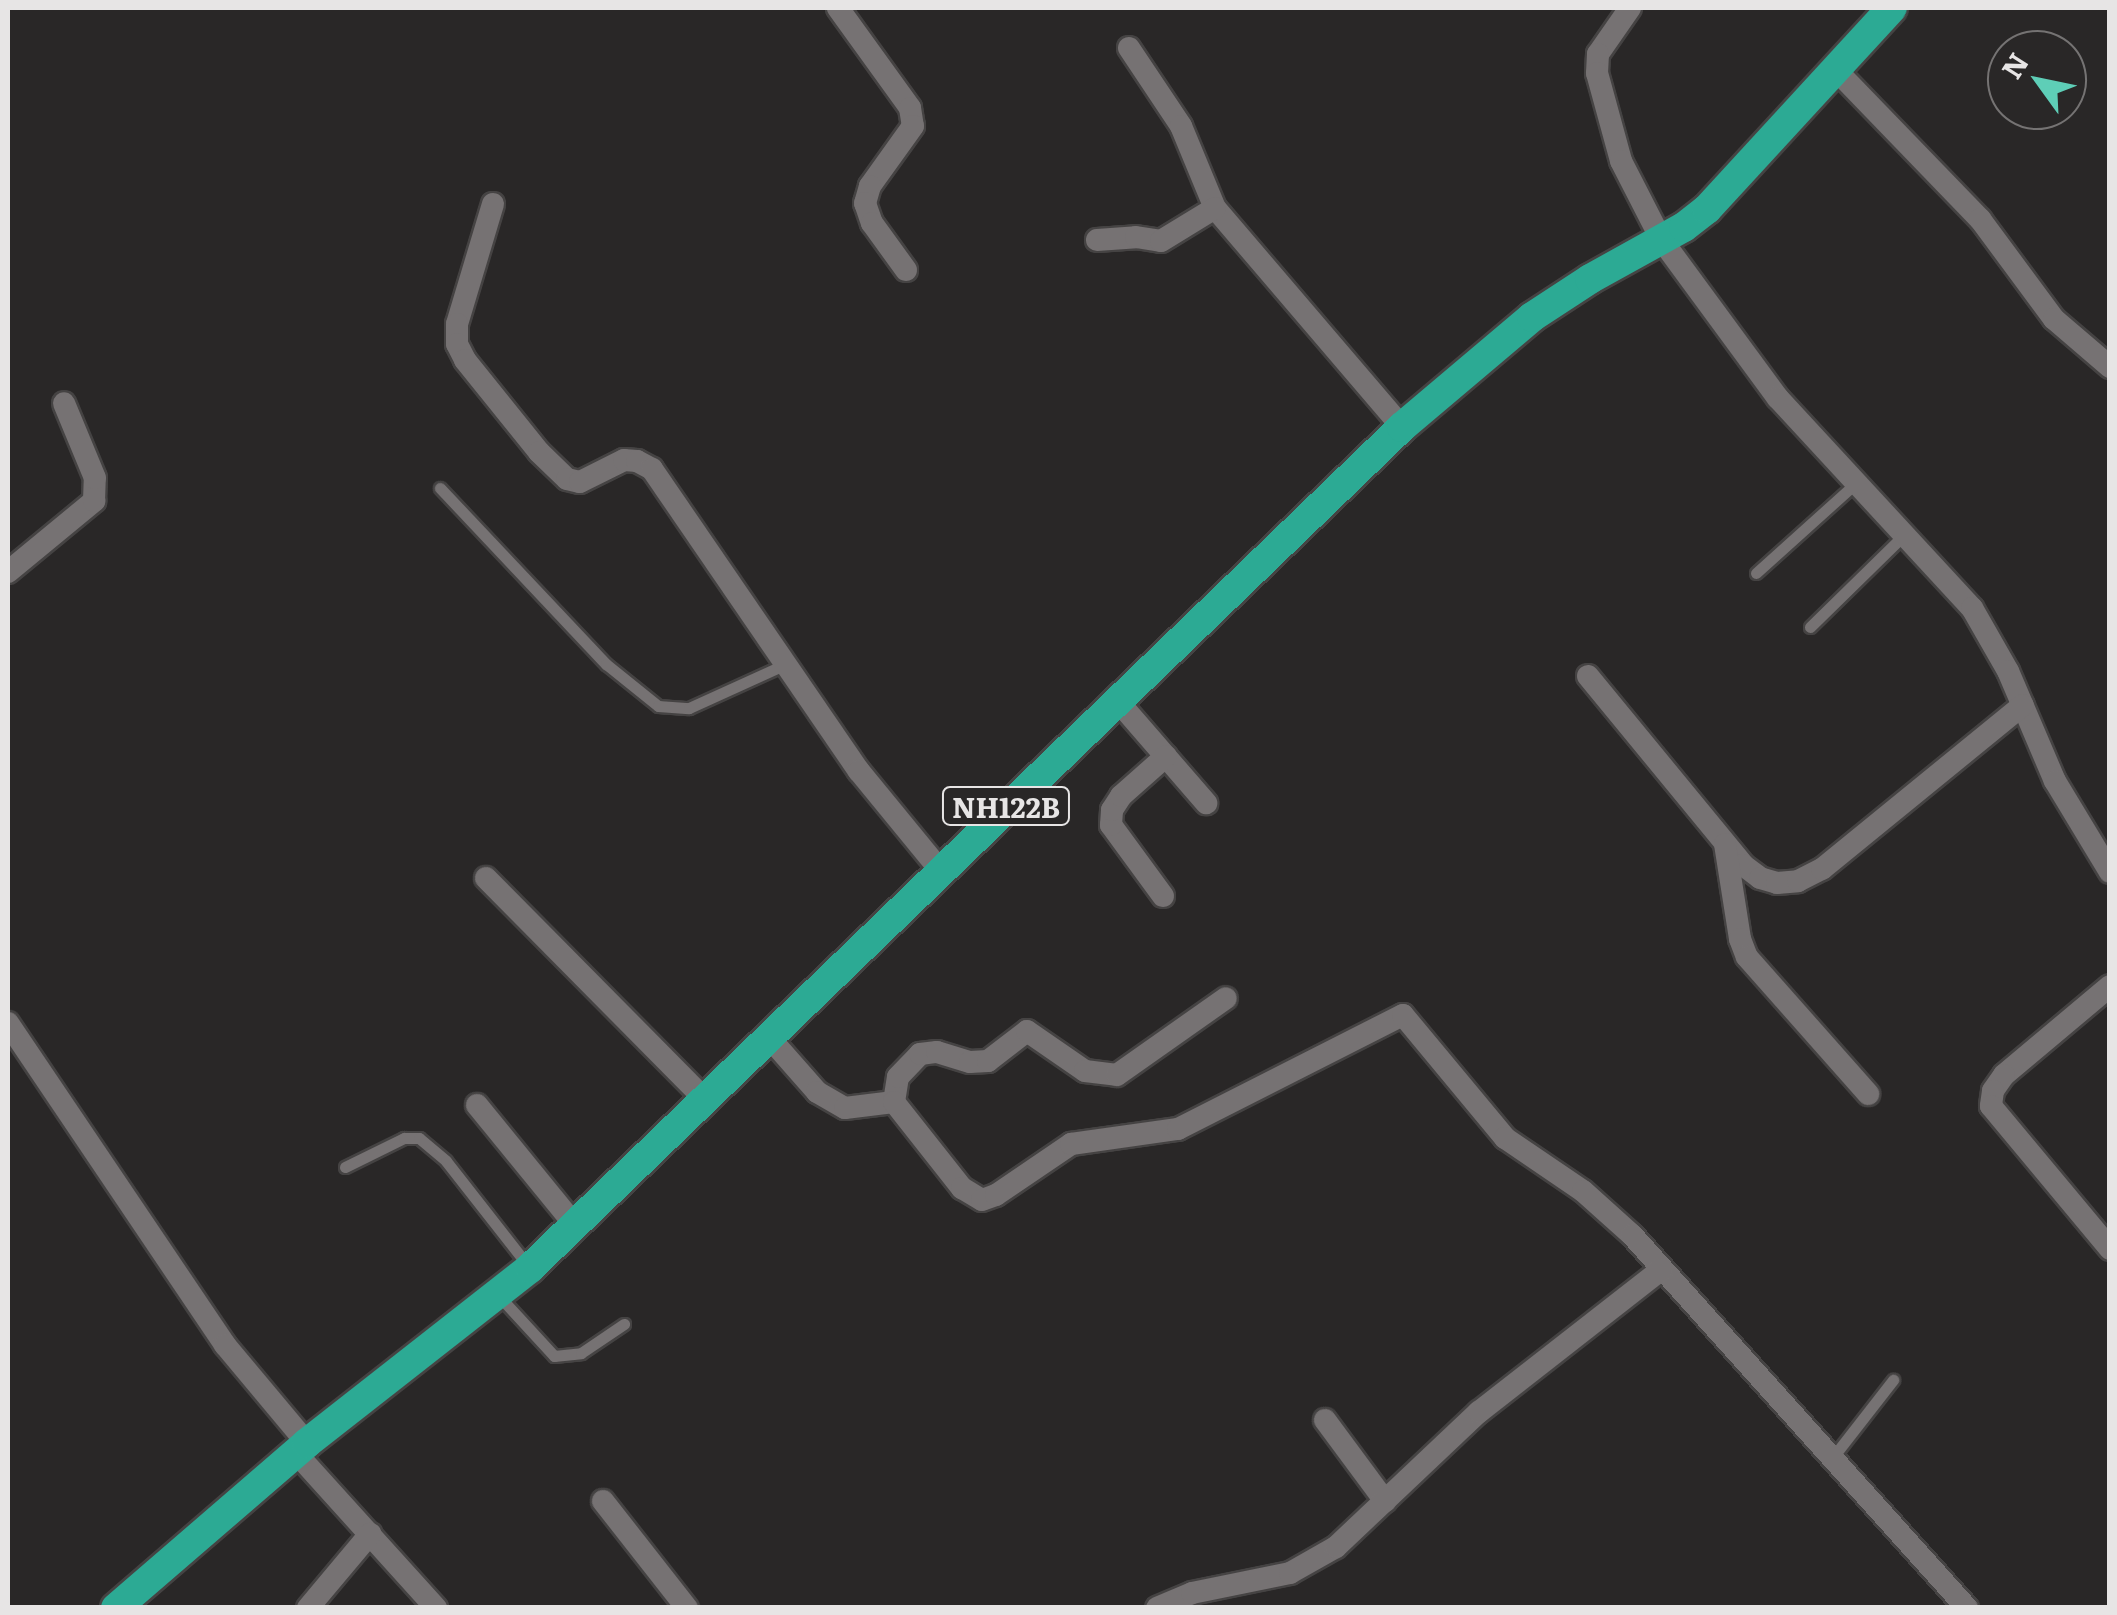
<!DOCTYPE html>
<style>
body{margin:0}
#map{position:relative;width:2117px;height:1615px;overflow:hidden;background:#292727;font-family:Literata,serif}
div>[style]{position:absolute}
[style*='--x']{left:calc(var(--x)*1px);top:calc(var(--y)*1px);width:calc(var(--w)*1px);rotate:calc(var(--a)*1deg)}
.roads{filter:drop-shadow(2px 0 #454343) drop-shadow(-2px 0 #454343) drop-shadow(0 2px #454343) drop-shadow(0 -2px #454343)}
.lane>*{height:11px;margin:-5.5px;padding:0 5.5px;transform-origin:5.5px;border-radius:5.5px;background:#767273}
.street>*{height:22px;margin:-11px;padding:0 11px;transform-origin:11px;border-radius:11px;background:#767273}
.highway>*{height:30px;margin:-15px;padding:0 15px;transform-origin:15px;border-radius:15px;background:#2caa94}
span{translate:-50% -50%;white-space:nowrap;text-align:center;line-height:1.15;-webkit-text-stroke:10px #292727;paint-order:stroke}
.shield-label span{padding:2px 8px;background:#292727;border:2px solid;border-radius:8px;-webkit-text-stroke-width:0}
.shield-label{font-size:28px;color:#e7e5e5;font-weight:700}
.frame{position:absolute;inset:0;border:10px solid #e7e5e5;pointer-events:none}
.north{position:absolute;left:1987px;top:30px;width:100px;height:100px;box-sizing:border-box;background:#292727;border:2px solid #757373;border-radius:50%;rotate:303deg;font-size:28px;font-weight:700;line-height:40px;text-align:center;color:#e7e5e5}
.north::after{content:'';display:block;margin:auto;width:35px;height:45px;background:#5eceb7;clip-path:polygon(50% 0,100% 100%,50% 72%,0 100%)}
</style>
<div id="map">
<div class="roads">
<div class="lane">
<i style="--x:440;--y:488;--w:242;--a:46.7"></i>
<i style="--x:606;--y:664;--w:67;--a:38.9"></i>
<i style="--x:658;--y:706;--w:31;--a:4"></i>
<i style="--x:689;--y:708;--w:107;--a:-24.4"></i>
<i style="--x:1756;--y:573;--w:133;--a:-42"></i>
<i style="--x:1810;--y:627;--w:130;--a:-44.4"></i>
<i style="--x:345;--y:1167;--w:66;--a:-26.2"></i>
<i style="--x:404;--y:1138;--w:15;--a:0"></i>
<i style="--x:419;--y:1138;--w:35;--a:40"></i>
<i style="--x:446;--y:1161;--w:136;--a:51.9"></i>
<i style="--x:498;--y:1295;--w:83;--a:47.4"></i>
<i style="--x:554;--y:1356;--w:27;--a:-6"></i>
<i style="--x:581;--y:1353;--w:52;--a:-34"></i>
<i style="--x:1833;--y:1457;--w:98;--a:-52.1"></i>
</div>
<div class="street">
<i style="--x:838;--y:8;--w:123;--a:54.2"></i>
<i style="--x:910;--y:108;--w:18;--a:81"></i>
<i style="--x:913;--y:126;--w:74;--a:125.6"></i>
<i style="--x:870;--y:186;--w:18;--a:106"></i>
<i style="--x:865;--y:203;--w:21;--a:71"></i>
<i style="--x:872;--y:223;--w:58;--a:54.1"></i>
<i style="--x:1630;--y:8;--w:56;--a:124.8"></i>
<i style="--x:1598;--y:54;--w:19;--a:93"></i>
<i style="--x:1597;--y:73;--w:91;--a:74.7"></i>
<i style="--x:1621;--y:161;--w:88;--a:62.9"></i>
<i style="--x:1661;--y:239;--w:197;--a:53.7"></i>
<i style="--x:1778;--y:398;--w:286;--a:47.3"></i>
<i style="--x:1972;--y:608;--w:73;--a:60.3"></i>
<i style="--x:2008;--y:671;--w:120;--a:66.9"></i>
<i style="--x:2055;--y:781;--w:106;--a:58.9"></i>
<i style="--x:1129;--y:48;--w:94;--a:56.3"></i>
<i style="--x:1181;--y:126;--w:89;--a:67.5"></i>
<i style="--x:1215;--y:208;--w:288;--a:49.5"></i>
<i style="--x:1835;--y:69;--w:209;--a:46"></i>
<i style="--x:1980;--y:219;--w:124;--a:53.5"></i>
<i style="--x:2054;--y:319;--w:74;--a:40.6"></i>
<i style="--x:493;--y:204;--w:125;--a:106.7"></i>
<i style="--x:457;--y:324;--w:20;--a:90"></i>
<i style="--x:457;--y:344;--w:18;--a:63"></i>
<i style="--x:465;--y:360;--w:118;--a:51.2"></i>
<i style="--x:539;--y:452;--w:39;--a:44"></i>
<i style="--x:567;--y:479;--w:13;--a:13"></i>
<i style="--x:580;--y:482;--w:49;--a:-26.6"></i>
<i style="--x:624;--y:460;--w:13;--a:4"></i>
<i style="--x:637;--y:461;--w:17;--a:28"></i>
<i style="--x:652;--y:469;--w:366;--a:55.6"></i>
<i style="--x:859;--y:771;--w:128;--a:50.7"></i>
<i style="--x:1097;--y:240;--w:39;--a:-4"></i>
<i style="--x:1136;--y:237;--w:25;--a:9"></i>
<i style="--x:1161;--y:241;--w:63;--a:-31.4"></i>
<i style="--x:8;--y:572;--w:112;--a:-39.5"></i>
<i style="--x:94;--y:501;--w:23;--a:-88"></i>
<i style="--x:95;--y:478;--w:81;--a:-112.5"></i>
<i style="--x:1588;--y:676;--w:244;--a:50.6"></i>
<i style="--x:1743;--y:865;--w:21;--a:37"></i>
<i style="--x:1760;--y:878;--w:18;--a:16"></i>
<i style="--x:1777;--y:883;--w:21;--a:-5"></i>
<i style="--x:1798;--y:881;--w:27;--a:-27"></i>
<i style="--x:1822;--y:869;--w:259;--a:-39.2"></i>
<i style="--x:1116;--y:699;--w:138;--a:49.1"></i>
<i style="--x:1725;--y:844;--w:96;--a:81"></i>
<i style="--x:1740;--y:939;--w:19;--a:69"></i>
<i style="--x:1747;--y:957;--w:183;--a:48.5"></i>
<i style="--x:486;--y:878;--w:310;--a:45.3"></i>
<i style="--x:1163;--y:896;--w:88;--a:-126.2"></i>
<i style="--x:1111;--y:825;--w:15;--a:-86"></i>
<i style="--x:1112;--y:810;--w:17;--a:-57"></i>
<i style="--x:1121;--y:796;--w:60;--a:-41.6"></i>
<i style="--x:2110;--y:986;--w:138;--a:140"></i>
<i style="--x:2004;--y:1075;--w:19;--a:125"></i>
<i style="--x:1993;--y:1091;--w:15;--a:98"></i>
<i style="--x:1991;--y:1106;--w:186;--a:50.2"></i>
<i style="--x:8;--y:1023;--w:388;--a:56"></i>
<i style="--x:225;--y:1345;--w:128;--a:50.1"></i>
<i style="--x:767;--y:1035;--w:76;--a:48.7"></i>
<i style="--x:817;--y:1092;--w:32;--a:30"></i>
<i style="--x:845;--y:1108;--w:49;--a:-7"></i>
<i style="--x:894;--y:1102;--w:25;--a:-81"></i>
<i style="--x:898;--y:1077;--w:32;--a:-46"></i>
<i style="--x:920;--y:1054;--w:17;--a:-7"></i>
<i style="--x:937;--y:1052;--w:34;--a:17"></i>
<i style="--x:970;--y:1062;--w:18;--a:-3"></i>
<i style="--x:988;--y:1061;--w:49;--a:-37.6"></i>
<i style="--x:1027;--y:1031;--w:70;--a:34.6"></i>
<i style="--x:1085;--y:1071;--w:32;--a:7"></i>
<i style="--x:1117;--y:1075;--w:133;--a:-35.2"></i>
<i style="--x:894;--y:1102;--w:110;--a:51.7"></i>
<i style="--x:962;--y:1188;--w:23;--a:31"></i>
<i style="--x:982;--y:1200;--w:15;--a:-20"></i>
<i style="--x:996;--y:1195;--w:91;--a:-34.2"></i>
<i style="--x:1071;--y:1144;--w:108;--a:-8"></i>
<i style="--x:1178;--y:1129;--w:252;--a:-26.9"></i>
<i style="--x:1403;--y:1015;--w:160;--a:50.3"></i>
<i style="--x:1505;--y:1138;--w:94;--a:34.2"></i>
<i style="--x:1583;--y:1191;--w:66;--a:41.9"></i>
<i style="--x:1632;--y:1235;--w:501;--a:48.07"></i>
<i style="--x:477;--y:1105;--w:154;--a:50.8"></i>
<i style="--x:1325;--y:1420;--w:101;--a:53.5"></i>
<i style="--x:296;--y:1453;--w:209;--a:47.9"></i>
<i style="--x:603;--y:1501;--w:136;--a:51.9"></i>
<i style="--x:308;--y:1608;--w:97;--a:-50"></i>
<i style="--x:1157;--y:1608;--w:38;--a:-23"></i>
<i style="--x:1192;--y:1593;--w:100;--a:-11.5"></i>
<i style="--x:1290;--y:1573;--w:53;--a:-29.5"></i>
<i style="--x:1336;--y:1547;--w:197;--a:-43.4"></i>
<i style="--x:1479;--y:1412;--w:232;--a:-38"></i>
</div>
<div class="highway">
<i style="--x:116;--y:1608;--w:252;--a:-40.8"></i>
<i style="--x:307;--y:1443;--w:283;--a:-38.1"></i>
<i style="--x:530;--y:1268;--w:1211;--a:-43.96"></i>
<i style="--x:1402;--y:427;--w:170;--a:-40.2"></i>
<i style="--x:1532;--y:317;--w:69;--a:-33.2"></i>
<i style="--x:1590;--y:279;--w:107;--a:-29"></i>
<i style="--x:1684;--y:227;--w:29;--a:-38"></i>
<i style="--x:1707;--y:209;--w:273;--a:-47.4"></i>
</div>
</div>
<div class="shield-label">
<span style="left:1006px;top:806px">NH122B</span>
</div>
<div class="frame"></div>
<div class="north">N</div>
</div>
